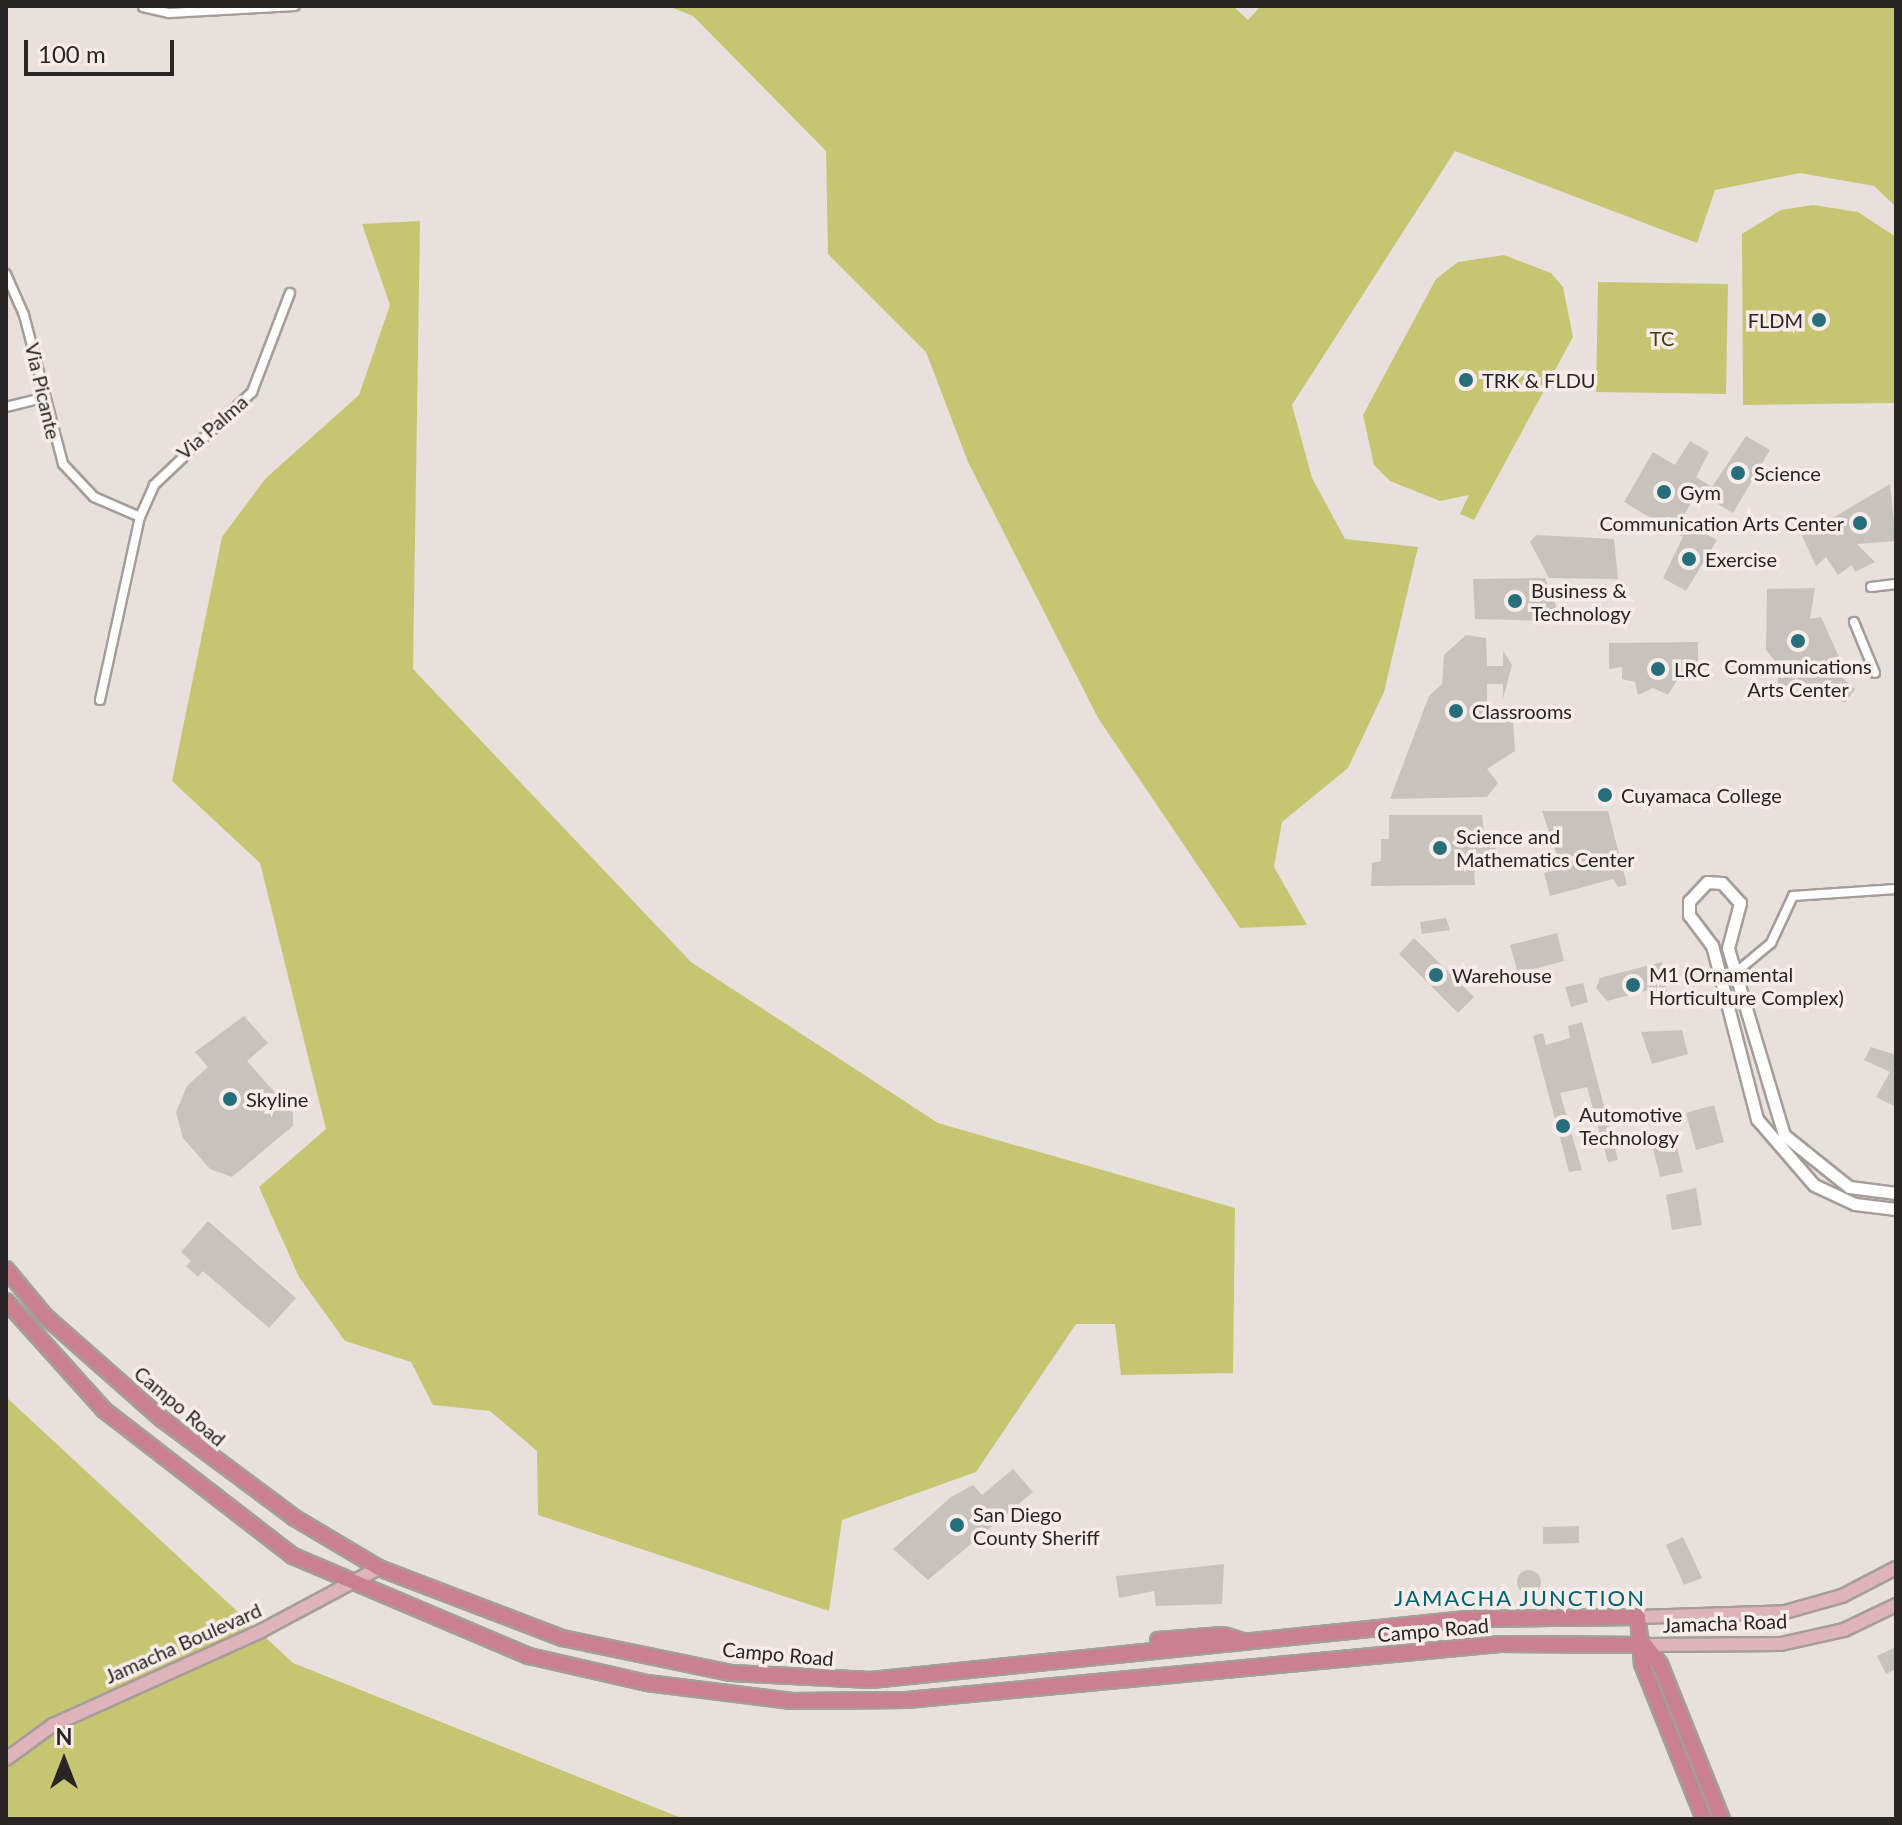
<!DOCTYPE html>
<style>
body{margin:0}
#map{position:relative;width:1902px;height:1825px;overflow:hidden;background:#e8e0dd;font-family:Lato,sans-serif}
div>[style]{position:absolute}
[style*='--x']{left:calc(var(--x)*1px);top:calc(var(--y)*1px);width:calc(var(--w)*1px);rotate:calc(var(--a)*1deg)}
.green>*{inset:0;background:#c6c672}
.building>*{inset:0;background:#c7c2bc}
.round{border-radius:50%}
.roads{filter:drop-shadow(2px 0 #a59d9a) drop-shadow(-2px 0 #a59d9a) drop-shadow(0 2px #a59d9a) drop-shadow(0 -2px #a59d9a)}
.street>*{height:8px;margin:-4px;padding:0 4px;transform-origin:4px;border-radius:4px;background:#fff}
.secondary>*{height:11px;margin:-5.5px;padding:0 5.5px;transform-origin:5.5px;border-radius:5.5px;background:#fff}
.primary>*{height:12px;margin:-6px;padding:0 6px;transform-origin:6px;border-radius:6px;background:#dfb3bc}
.highway>*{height:14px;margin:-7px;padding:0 7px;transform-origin:7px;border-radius:7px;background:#ca8090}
.dots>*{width:22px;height:22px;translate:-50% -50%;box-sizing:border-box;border:4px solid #f6edea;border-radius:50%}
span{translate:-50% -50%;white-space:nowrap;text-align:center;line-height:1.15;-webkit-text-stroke:7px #f6edea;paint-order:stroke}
.poi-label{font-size:20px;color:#282524}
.right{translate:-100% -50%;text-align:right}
.left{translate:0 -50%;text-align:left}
.park-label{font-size:20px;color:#414016}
.street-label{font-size:20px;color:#282524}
.neighbourhood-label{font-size:22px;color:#006370;letter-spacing:2px}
.frame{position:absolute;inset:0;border:8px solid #282524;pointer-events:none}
.north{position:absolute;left:24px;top:1721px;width:80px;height:80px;-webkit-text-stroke:6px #f6edea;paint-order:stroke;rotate:0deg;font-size:22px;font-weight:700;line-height:32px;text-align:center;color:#282524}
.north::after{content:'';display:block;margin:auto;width:28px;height:36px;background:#282524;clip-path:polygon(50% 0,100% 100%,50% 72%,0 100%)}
.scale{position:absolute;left:24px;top:40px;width:150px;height:36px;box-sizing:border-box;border:4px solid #282524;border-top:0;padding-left:10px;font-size:24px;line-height:28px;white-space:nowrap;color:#282524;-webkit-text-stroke:6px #f6edea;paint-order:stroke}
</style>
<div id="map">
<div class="green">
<i style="clip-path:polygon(668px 6px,1233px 6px,1248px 20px,1261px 6px,1896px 6px,1896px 207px,1874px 186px,1800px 173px,1715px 190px,1697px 243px,1455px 151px,1292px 405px,1312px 478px,1345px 539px,1418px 547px,1384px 692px,1348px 768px,1282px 822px,1274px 867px,1307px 925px,1240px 928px,1098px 718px,968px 462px,926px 352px,828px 254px,826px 151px,693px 16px)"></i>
<i style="clip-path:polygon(1813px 205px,1858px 212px,1896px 237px,1896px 403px,1743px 405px,1742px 234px,1781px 210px)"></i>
<i style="clip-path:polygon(420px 221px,413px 669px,691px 962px,938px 1123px,1235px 1208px,1233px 1373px,1121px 1375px,1115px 1324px,1076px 1324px,976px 1472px,842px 1520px,829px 1611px,538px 1515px,537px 1451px,490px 1411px,433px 1405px,411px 1362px,345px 1341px,299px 1277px,259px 1187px,326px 1129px,260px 863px,172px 781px,222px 537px,266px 478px,359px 395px,390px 305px,362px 224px)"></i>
<i style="clip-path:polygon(1504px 255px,1551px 273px,1563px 287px,1573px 337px,1474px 520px,1460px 514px,1469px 495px,1440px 501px,1390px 481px,1374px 465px,1363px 415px,1436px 279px,1458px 262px)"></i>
<i style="clip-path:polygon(1598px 282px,1728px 284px,1726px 394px,1596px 392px)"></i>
<i style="clip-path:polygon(6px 1397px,293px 1663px,684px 1819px,6px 1819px)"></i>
</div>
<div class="building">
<i style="clip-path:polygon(1746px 436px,1770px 450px,1733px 513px,1697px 492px,1681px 520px,1717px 540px,1686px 591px,1663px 578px,1683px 537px,1624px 502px,1653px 452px,1675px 465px,1690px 441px,1709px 452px,1696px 477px,1712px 487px)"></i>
<i style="clip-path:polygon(1890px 484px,1896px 541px,1857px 544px,1875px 562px,1855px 572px,1852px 565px,1838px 575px,1826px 557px,1816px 566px,1802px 536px)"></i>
<i style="clip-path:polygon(1536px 535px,1614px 539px,1618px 579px,1549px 578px,1530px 542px)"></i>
<i style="clip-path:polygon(1545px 578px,1562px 621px,1475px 619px,1473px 579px)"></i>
<i style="clip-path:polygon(1815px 588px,1810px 619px,1821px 617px,1843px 666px,1837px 673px,1855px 689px,1845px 703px,1795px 678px,1795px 685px,1778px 686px,1777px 663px,1766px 650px,1767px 589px)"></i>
<i style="clip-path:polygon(1466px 635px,1486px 638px,1487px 666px,1503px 666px,1503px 651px,1512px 665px,1503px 699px,1503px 684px,1487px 684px,1487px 705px,1513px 720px,1515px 751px,1487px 769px,1498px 783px,1487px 797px,1390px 799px,1429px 696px,1442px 684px,1444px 655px)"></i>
<i style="clip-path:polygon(1698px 642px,1698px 666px,1684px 669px,1668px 695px,1653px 688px,1638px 695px,1635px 682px,1622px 679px,1622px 667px,1609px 669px,1609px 643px)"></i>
<i style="clip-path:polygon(1542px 811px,1608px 811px,1627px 885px,1618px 887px,1613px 879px,1550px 896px,1544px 873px,1561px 867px)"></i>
<i style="clip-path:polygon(1389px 815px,1482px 815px,1484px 834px,1499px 853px,1474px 867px,1475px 885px,1371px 886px,1372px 863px,1381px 861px,1381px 839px,1389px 839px)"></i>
<i style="clip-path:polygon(1446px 918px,1450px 930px,1422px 934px,1420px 922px)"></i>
<i style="clip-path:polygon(1557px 933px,1564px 961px,1518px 973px,1510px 945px)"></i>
<i style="clip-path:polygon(1414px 938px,1474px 997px,1458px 1013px,1399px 954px)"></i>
<i style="clip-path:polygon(1662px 962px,1668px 999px,1653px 989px,1607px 1001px,1596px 988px,1600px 978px)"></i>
<i style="clip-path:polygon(1583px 983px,1588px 1002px,1571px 1007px,1565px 987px)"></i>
<i style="clip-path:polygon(244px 1016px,268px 1043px,247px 1061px,293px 1113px,293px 1126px,232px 1177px,210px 1169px,183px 1138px,176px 1112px,187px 1086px,208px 1067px,195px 1052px)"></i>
<i style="clip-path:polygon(1582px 1022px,1618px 1160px,1608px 1162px,1587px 1087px,1560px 1093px,1582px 1170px,1569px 1172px,1533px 1036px,1543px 1033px,1546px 1045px,1570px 1038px,1568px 1026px)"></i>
<i style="clip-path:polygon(1682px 1030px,1688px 1054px,1652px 1064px,1641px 1032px)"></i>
<i style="clip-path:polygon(1871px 1047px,1896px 1055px,1896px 1107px,1876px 1097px,1890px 1072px,1864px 1060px)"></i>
<i style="clip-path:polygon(1714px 1105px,1724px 1142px,1696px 1150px,1686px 1113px)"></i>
<i style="clip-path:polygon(1675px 1139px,1683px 1172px,1660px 1177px,1652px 1145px)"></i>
<i style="clip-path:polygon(1696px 1188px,1702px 1225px,1672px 1230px,1666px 1195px)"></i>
<i style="clip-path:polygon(208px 1221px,296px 1298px,269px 1328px,203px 1271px,198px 1277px,186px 1266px,191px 1261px,181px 1252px)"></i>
<i style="clip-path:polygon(1013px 1469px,1033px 1492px,928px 1580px,893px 1549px,951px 1497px,973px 1485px,982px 1495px)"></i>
<i style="clip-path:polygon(1579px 1526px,1579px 1543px,1543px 1544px,1543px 1527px)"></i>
<i style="clip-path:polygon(1683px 1537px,1702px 1578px,1684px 1585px,1666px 1545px)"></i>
<i style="clip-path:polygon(1224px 1564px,1222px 1604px,1156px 1606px,1154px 1591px,1119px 1598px,1116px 1576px)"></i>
<i class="round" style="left:1517px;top:1570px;width:24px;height:24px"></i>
<i style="clip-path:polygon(1896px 1647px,1896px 1669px,1886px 1674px,1877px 1656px)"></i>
</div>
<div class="roads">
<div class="street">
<i style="--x:143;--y:7;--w:27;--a:13"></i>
<i style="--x:169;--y:13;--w:126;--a:-3.2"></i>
<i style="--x:6;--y:274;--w:45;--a:66.3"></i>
<i style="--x:24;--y:315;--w:154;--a:75.3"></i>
<i style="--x:63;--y:464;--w:45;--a:46.8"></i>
<i style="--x:94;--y:497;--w:50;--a:23.5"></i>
<i style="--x:6;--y:407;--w:36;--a:-14"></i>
<i style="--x:1871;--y:587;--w:25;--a:-7"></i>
<i style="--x:1854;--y:622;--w:55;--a:67.6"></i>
<i style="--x:100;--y:700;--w:187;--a:-77.7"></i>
<i style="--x:140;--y:517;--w:35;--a:-66"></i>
<i style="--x:154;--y:485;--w:135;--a:-43.5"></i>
<i style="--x:252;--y:392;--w:106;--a:-69"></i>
<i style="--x:1722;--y:984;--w:64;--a:-39.9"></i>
<i style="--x:1771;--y:943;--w:52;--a:-64.9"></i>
<i style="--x:1793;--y:896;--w:103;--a:-3.9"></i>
</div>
<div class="secondary">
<i style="--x:1896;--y:1193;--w:47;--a:-172.7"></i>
<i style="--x:1849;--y:1187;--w:83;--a:-141.3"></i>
<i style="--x:1784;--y:1135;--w:195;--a:-106.7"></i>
<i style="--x:1728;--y:948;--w:47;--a:-75.1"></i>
<i style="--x:1740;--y:903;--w:27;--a:-132"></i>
<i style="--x:1722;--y:883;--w:15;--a:-176"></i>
<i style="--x:1707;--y:882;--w:26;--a:133"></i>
<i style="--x:1689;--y:901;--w:14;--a:90"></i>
<i style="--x:1689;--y:915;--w:38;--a:53"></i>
<i style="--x:1712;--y:945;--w:180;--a:75.5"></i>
<i style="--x:1757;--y:1119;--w:87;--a:49.2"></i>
<i style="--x:1814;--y:1185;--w:45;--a:24.9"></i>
<i style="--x:1855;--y:1204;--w:41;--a:7"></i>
</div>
<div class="primary">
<i style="--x:1638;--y:1617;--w:147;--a:-1.9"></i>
<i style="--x:1785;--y:1612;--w:59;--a:-15.7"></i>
<i style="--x:1842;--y:1596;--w:61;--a:-27.4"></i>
<i style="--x:1645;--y:1645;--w:136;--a:-0.4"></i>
<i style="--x:1781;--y:1644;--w:65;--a:-12.5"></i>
<i style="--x:1844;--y:1630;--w:58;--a:-25.7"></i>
<i style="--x:6;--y:1759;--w:58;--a:-35.9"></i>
<i style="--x:53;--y:1725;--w:228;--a:-24.3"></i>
<i style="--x:261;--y:1631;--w:134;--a:-28.1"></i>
</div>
<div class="highway">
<i style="--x:6;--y:1269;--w:61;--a:50.3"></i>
<i style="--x:45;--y:1316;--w:156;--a:41.4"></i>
<i style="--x:162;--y:1419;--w:166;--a:36.7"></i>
<i style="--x:295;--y:1518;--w:98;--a:30.8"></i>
<i style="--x:379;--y:1568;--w:196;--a:20.9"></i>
<i style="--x:562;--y:1638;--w:173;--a:11.7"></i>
<i style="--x:731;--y:1673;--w:140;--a:2.9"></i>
<i style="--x:871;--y:1680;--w:599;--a:-5.84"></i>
<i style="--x:1467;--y:1619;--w:171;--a:-0.7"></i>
<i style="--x:1638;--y:1617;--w:47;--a:85.1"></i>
<i style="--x:1642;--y:1664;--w:167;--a:68.2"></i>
<i style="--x:6;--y:1301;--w:147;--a:48"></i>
<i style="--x:104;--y:1410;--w:239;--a:37.7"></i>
<i style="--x:293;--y:1556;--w:256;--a:23"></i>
<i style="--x:529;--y:1656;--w:121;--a:12.9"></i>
<i style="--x:647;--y:1683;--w:146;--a:7.1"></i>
<i style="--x:792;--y:1701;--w:115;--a:-0.5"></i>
<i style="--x:907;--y:1700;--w:595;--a:-5.4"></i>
<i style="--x:1499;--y:1644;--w:146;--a:0.4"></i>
<i style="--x:1645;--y:1645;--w:24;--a:52"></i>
<i style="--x:1660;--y:1664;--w:167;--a:68.2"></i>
<i style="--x:1158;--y:1640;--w:65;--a:-4.4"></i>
<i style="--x:1223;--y:1635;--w:24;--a:17"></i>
</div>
</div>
<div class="dots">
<i style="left:1819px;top:320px;background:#266e7a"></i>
<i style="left:1466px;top:380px;background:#266e7a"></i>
<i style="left:1738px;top:473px;background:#266e7a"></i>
<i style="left:1664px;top:492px;background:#266e7a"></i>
<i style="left:1860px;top:523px;background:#266e7a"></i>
<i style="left:1689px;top:559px;background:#266e7a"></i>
<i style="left:1515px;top:601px;background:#266e7a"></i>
<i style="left:1798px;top:641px;background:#266e7a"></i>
<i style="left:1658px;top:669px;background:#266e7a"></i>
<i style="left:1456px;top:711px;background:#266e7a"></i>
<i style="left:1605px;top:795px;background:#266e7a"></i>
<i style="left:1440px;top:848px;background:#266e7a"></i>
<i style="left:1436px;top:975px;background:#266e7a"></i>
<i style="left:1633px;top:985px;background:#266e7a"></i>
<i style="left:230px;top:1099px;background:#266e7a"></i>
<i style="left:1563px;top:1126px;background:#266e7a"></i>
<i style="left:957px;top:1525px;background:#266e7a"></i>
</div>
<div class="poi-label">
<span class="right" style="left:1803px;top:320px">FLDM</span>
<span class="left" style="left:1482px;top:380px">TRK &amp; FLDU</span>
<span class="left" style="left:1754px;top:473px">Science</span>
<span class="left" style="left:1680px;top:492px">Gym</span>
<span class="right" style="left:1844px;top:523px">Communication Arts Center</span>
<span class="left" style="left:1705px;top:559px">Exercise</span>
<span class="left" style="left:1531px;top:602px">Business &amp;<br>Technology</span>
<span style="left:1798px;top:678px">Communications<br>Arts Center</span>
<span class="left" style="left:1674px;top:669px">LRC</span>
<span class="left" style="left:1472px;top:711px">Classrooms</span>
<span class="left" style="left:1621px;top:795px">Cuyamaca College</span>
<span class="left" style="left:1456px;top:848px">Science and<br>Mathematics Center</span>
<span class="left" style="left:1649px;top:986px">M1 (Ornamental<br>Horticulture Complex)</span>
<span class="left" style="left:1452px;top:975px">Warehouse</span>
<span class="left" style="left:246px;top:1099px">Skyline</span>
<span class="left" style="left:1579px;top:1126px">Automotive<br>Technology</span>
<span class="left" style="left:973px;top:1526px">San Diego<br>County Sheriff</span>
</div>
<div class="park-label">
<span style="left:1662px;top:338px">TC</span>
</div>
<div class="street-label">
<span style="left:43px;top:391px;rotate:77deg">Via Picante</span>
<span style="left:212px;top:427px;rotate:-41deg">Via Palma</span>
<span style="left:180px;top:1406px;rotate:40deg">Campo Road</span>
<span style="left:1725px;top:1623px;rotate:-2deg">Jamacha Road</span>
<span style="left:1433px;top:1630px;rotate:-5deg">Campo Road</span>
<span style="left:183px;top:1643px;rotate:-24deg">Jamacha Boulevard</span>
<span style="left:778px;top:1654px;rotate:5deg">Campo Road</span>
</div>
<div class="neighbourhood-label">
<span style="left:1520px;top:1598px">JAMACHA JUNCTION</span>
</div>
<div class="frame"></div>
<div class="north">N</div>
<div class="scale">100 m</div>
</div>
